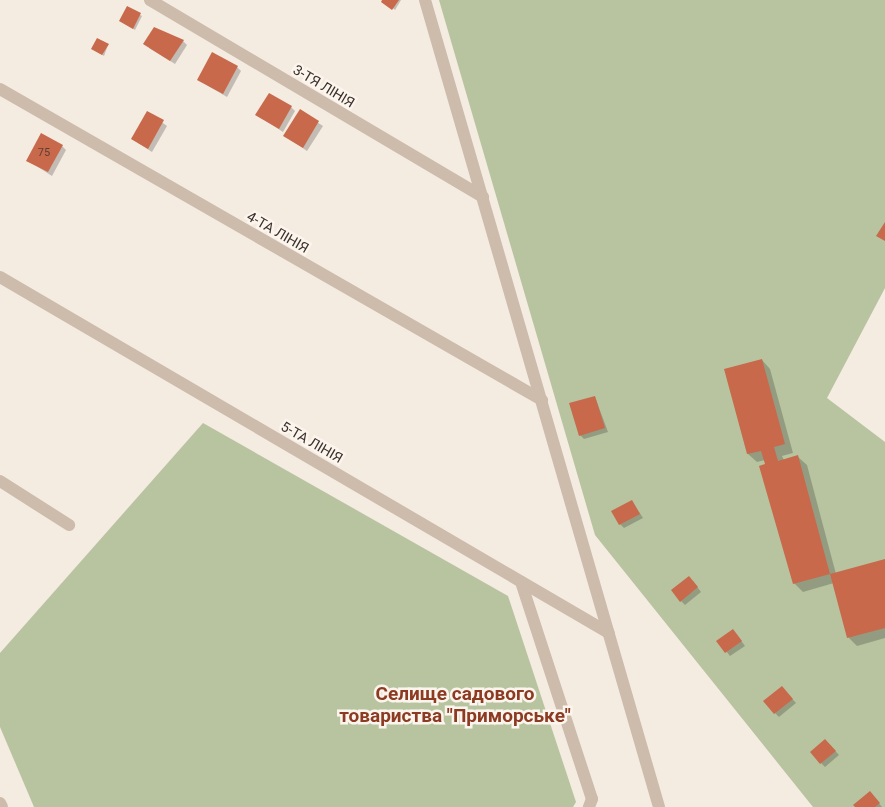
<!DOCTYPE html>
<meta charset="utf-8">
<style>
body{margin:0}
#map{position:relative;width:885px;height:807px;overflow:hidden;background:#f4ebe1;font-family:Roboto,sans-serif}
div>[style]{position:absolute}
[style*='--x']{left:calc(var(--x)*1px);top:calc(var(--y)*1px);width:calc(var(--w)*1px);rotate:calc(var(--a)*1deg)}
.green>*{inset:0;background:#b8c4a0}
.shadow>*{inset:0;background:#0003}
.building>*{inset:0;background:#c8694b}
.minor>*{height:12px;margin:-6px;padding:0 6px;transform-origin:6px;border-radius:6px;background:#cdbbac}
.tertiary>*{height:12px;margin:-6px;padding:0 6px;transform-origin:6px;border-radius:6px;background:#cdbbac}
span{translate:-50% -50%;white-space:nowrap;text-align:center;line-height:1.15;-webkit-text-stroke:5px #fbf5ee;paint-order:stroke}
.number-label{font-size:11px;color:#5e3e33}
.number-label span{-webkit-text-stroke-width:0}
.street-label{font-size:14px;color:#3b302b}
.district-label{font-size:19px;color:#8c3b22;font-weight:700}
</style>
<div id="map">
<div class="green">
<i style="clip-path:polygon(439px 0,885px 0,885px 288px,827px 398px,885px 442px,885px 807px,813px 807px,595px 535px)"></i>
<i style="clip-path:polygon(203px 423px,508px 596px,576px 802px,573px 807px,34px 807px,0 727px,0 653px)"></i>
</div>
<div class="shadow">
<i style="clip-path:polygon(384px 0,401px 0,395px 10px)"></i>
<i style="clip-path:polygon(127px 8px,142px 16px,135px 30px,120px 21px)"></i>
<i style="clip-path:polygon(183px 41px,187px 45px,175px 64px,149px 48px)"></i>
<i style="clip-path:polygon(108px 45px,104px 56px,94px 50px)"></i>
<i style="clip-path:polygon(237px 67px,241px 71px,227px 97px,198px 80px)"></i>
<i style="clip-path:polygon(291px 107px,295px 111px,283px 132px,257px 115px)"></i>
<i style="clip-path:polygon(300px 111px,323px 126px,307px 151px,285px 136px)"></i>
<i style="clip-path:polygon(148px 112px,167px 126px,152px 152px,132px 139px)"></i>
<i style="clip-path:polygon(62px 146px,66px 150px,52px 176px,27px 160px)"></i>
<i style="clip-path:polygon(762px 360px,770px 369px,793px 453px,782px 456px,784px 460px,798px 457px,807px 465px,836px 574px,885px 560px,885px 638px,857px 646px,848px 637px,834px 583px,803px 592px,794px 583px,765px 460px,757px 462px,748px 454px,726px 370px)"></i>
<i style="clip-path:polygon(595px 397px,608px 432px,584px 439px,580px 435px)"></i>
<i style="clip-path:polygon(632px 501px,643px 518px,624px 528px,620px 524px)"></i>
<i style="clip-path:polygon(693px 581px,701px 592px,685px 605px,681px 601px)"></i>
<i style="clip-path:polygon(737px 635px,745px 646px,730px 656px,718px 641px)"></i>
<i style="clip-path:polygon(786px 692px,796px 703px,779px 717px,775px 713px)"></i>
<i style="clip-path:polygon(829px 744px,839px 755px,825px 767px,821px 763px)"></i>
<i style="clip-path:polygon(874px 797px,882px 807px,856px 807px)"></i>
</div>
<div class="building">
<i style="clip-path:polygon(382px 0,399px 0,392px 10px,381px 2px)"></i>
<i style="clip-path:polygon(127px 6px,141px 13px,133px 29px,119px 21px)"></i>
<i style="clip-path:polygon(154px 27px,184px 40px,170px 61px,143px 44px)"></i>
<i style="clip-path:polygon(97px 38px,109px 44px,102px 55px,91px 49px)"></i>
<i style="clip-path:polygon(212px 52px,238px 66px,223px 94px,197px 80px)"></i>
<i style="clip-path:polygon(269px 93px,292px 106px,279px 129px,255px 115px)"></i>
<i style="clip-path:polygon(300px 109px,319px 121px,303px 148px,283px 136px)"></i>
<i style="clip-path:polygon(147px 111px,164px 120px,148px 149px,131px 139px)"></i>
<i style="clip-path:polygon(41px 133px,63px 145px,48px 172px,26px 161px)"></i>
<i style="clip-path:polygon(885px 222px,885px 241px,876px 236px)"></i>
<i style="clip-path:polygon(762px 359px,785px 444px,774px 447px,778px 461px,798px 455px,830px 574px,793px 584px,759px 466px,765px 464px,761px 451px,747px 454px,724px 369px)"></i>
<i style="clip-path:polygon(595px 396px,605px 428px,579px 436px,569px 403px)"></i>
<i style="clip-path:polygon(632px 500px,640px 514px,619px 525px,611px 511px)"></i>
<i style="clip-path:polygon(885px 559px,885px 628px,847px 638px,830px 574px)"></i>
<i style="clip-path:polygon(689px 576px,698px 587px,680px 602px,671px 590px)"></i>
<i style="clip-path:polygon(733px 629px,742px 641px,725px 653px,716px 641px)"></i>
<i style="clip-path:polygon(782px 686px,793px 699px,774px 714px,763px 701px)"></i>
<i style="clip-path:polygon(825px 739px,836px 751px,820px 764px,810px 752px)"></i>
<i style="clip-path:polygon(870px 791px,880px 803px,875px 807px,855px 807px,853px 805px)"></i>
</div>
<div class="minor">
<i style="--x:150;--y:0;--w:387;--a:30.6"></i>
<i style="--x:425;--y:0;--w:840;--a:73.83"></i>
<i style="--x:0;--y:89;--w:625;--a:29.85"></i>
<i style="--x:0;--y:277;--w:705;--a:30.31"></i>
<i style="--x:0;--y:481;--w:82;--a:32.5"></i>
<i style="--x:521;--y:582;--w:228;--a:71.9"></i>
<i style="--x:592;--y:799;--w:9;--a:111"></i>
</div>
<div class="tertiary">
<i style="--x:0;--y:803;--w:4;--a:63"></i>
</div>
<div class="number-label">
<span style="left:44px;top:153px">75</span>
</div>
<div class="street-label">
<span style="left:324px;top:86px;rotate:31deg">3-ТЯ ЛІНІЯ</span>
<span style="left:278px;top:232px;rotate:30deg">4-ТА ЛІНІЯ</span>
<span style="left:312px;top:442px;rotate:30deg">5-ТА ЛІНІЯ</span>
</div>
<div class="district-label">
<span style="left:455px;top:705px">Селище садового<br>товариства "Приморське"</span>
</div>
</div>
